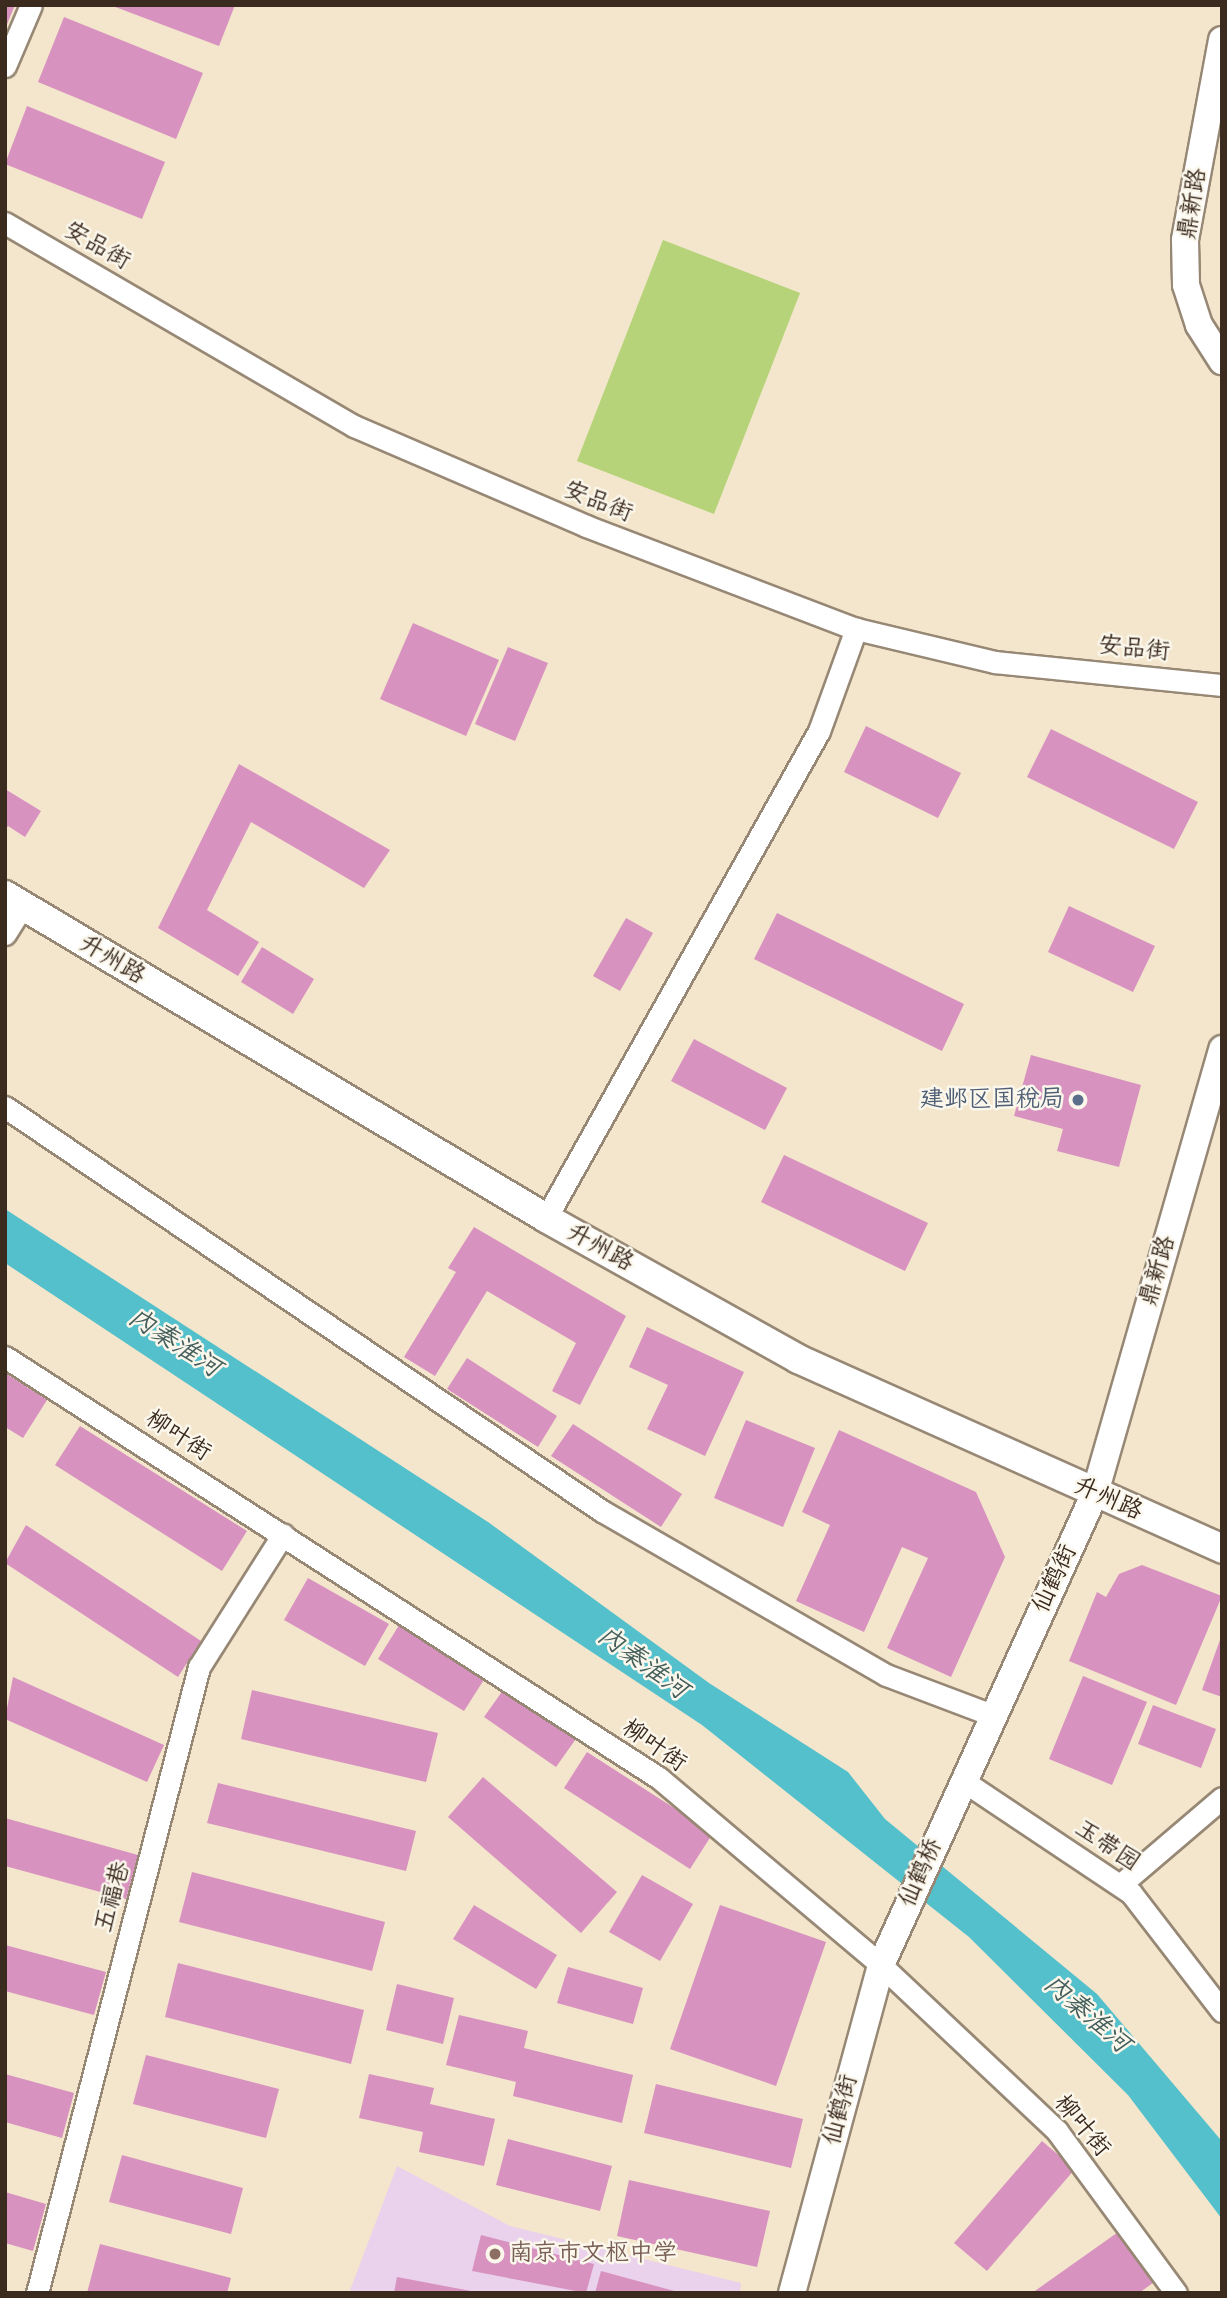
<!DOCTYPE html>
<meta charset="utf-8">
<style>
body{margin:0}
#map{position:relative;width:1227px;height:2298px;overflow:hidden;background:#f3e6cc;font-family:Mynerve,"LXGW WenKai TC",sans-serif}
div>[style]{position:absolute}
[style*='--x']{left:calc(var(--x)*1px);top:calc(var(--y)*1px);width:calc(var(--w)*1px);rotate:calc(var(--a)*1deg)}
.built>*{inset:0;background:#ead1ec}
.green>*{inset:0;background:#b6d379}
.water>*{inset:0;background:#53c0cb}
.building>*{inset:0;background:#d892bf}
.roads{filter:drop-shadow(2px 0 #978875) drop-shadow(-2px 0 #978875) drop-shadow(0 2px #978875) drop-shadow(0 -2px #978875)}
.minor>*{height:21px;margin:-10.5px;padding:0 10.5px;transform-origin:10.5px;border-radius:10.5px;background:#fff}
.tertiary>*{height:26px;margin:-13px;padding:0 13px;transform-origin:13px;border-radius:13px;background:#fff}
.secondary>*{height:28px;margin:-14px;padding:0 14px;transform-origin:14px;border-radius:14px;background:#fff}
.dots>*{width:19px;height:19px;translate:-50% -50%;box-sizing:border-box;border:4px solid #fbf7ec;border-radius:50%}
span{translate:-50% -50%;white-space:nowrap;text-align:center;line-height:1.15;-webkit-text-stroke:5px #fbf7ec;paint-order:stroke}
.street-label{font-size:24px;color:#3b2a1e}
.service-label{font-size:24px;color:#4e5e75}
.right{translate:-100% -50%;text-align:right}
.education-label{font-size:24px;color:#785e54}
.left{translate:0 -50%;text-align:left}
.water-label{font-size:26px;color:#435e5b;font-style:italic}
.frame{position:absolute;inset:0;border:7px solid #3b2a1e;pointer-events:none}
</style>
<div id="map">
<div class="built">
<i style="clip-path:polygon(397px 2166px,510px 2226px,741px 2283px,740px 2293px,349px 2293px)"></i>
</div>
<div class="green">
<i style="clip-path:polygon(663px 240px,800px 293px,714px 514px,577px 461px)"></i>
</div>
<div class="water">
<i style="clip-path:polygon(5px 1209px,488px 1522px,709px 1683px,848px 1772px,885px 1819px,1097px 1994px,1220px 2139px,1222px 2219px,1128px 2095px,969px 1937px,702px 1725px,5px 1263px)"></i>
</div>
<div class="building">
<i style="clip-path:polygon(5px 5px,15px 5px,5px 29px)"></i>
<i style="clip-path:polygon(110px 5px,235px 5px,219px 46px)"></i>
<i style="clip-path:polygon(64px 17px,203px 73px,176px 139px,38px 82px)"></i>
<i style="clip-path:polygon(27px 106px,165px 162px,142px 219px,5px 164px)"></i>
<i style="clip-path:polygon(413px 623px,499px 660px,466px 736px,380px 699px)"></i>
<i style="clip-path:polygon(508px 647px,548px 663px,515px 741px,475px 724px)"></i>
<i style="clip-path:polygon(866px 726px,961px 773px,938px 818px,844px 772px)"></i>
<i style="clip-path:polygon(1051px 729px,1198px 802px,1174px 849px,1027px 777px)"></i>
<i style="clip-path:polygon(239px 764px,390px 850px,364px 888px,251px 822px,207px 910px,259px 942px,238px 976px,158px 928px)"></i>
<i style="clip-path:polygon(5px 789px,41px 811px,25px 837px,8px 826px,5px 831px)"></i>
<i style="clip-path:polygon(1069px 906px,1155px 946px,1133px 992px,1048px 952px)"></i>
<i style="clip-path:polygon(777px 913px,964px 1004px,942px 1051px,754px 959px)"></i>
<i style="clip-path:polygon(626px 918px,653px 933px,620px 991px,593px 976px)"></i>
<i style="clip-path:polygon(262px 947px,314px 979px,293px 1014px,241px 982px)"></i>
<i style="clip-path:polygon(694px 1039px,787px 1088px,765px 1130px,671px 1081px)"></i>
<i style="clip-path:polygon(1031px 1055px,1141px 1085px,1119px 1167px,1057px 1151px,1063px 1129px,1014px 1116px)"></i>
<i style="clip-path:polygon(784px 1155px,928px 1223px,905px 1271px,761px 1202px)"></i>
<i style="clip-path:polygon(474px 1227px,626px 1316px,580px 1405px,552px 1391px,576px 1343px,487px 1291px,435px 1376px,404px 1357px,456px 1272px,448px 1268px)"></i>
<i style="clip-path:polygon(647px 1327px,744px 1372px,705px 1456px,647px 1429px,668px 1385px,629px 1367px)"></i>
<i style="clip-path:polygon(467px 1358px,557px 1416px,538px 1447px,447px 1389px)"></i>
<i style="clip-path:polygon(5px 1373px,47px 1400px,23px 1438px,5px 1427px)"></i>
<i style="clip-path:polygon(746px 1420px,815px 1448px,783px 1527px,714px 1498px)"></i>
<i style="clip-path:polygon(573px 1424px,682px 1494px,661px 1527px,551px 1456px)"></i>
<i style="clip-path:polygon(80px 1426px,247px 1531px,222px 1571px,55px 1465px)"></i>
<i style="clip-path:polygon(839px 1430px,976px 1492px,1005px 1557px,951px 1677px,887px 1648px,928px 1558px,902px 1547px,864px 1632px,796px 1601px,830px 1525px,802px 1512px)"></i>
<i style="clip-path:polygon(26px 1525px,201px 1641px,178px 1677px,5px 1563px)"></i>
<i style="clip-path:polygon(1142px 1565px,1222px 1596px,1176px 1705px,1069px 1661px,1097px 1592px,1106px 1597px,1119px 1574px)"></i>
<i style="clip-path:polygon(308px 1578px,389px 1624px,365px 1666px,284px 1620px)"></i>
<i style="clip-path:polygon(401px 1622px,487px 1675px,464px 1711px,378px 1659px)"></i>
<i style="clip-path:polygon(1221px 1637px,1222px 1637px,1222px 1697px,1202px 1690px)"></i>
<i style="clip-path:polygon(1083px 1676px,1147px 1702px,1112px 1785px,1049px 1759px)"></i>
<i style="clip-path:polygon(13px 1677px,164px 1745px,147px 1782px,5px 1719px)"></i>
<i style="clip-path:polygon(506px 1686px,578px 1736px,556px 1767px,484px 1717px)"></i>
<i style="clip-path:polygon(252px 1690px,438px 1733px,426px 1782px,241px 1739px)"></i>
<i style="clip-path:polygon(1153px 1705px,1216px 1729px,1201px 1768px,1138px 1744px)"></i>
<i style="clip-path:polygon(587px 1752px,713px 1833px,690px 1869px,564px 1788px)"></i>
<i style="clip-path:polygon(483px 1777px,617px 1892px,581px 1933px,448px 1817px)"></i>
<i style="clip-path:polygon(218px 1783px,416px 1831px,406px 1871px,207px 1823px)"></i>
<i style="clip-path:polygon(5px 1818px,138px 1855px,126px 1899px,5px 1866px)"></i>
<i style="clip-path:polygon(192px 1872px,385px 1922px,372px 1971px,179px 1922px)"></i>
<i style="clip-path:polygon(642px 1875px,693px 1904px,660px 1961px,609px 1932px)"></i>
<i style="clip-path:polygon(474px 1905px,557px 1955px,536px 1989px,453px 1939px)"></i>
<i style="clip-path:polygon(720px 1905px,826px 1942px,776px 2086px,670px 2049px)"></i>
<i style="clip-path:polygon(5px 1945px,106px 1972px,94px 2015px,5px 1991px)"></i>
<i style="clip-path:polygon(178px 1963px,364px 2010px,351px 2064px,165px 2017px)"></i>
<i style="clip-path:polygon(568px 1967px,643px 1988px,633px 2024px,557px 2003px)"></i>
<i style="clip-path:polygon(397px 1984px,454px 1998px,443px 2044px,386px 2030px)"></i>
<i style="clip-path:polygon(459px 2015px,528px 2031px,524px 2048px,633px 2075px,622px 2123px,513px 2096px,516px 2082px,446px 2065px)"></i>
<i style="clip-path:polygon(146px 2055px,279px 2089px,266px 2138px,133px 2104px)"></i>
<i style="clip-path:polygon(5px 2074px,74px 2093px,62px 2138px,5px 2122px)"></i>
<i style="clip-path:polygon(369px 2074px,434px 2088px,430px 2104px,495px 2119px,484px 2166px,419px 2152px,423px 2132px,359px 2118px)"></i>
<i style="clip-path:polygon(656px 2084px,803px 2119px,791px 2168px,644px 2133px)"></i>
<i style="clip-path:polygon(508px 2139px,612px 2166px,600px 2211px,496px 2185px)"></i>
<i style="clip-path:polygon(1042px 2141px,1075px 2169px,987px 2271px,954px 2243px)"></i>
<i style="clip-path:polygon(122px 2155px,243px 2188px,231px 2234px,109px 2202px)"></i>
<i style="clip-path:polygon(629px 2180px,770px 2211px,757px 2267px,617px 2236px)"></i>
<i style="clip-path:polygon(5px 2192px,46px 2204px,33px 2251px,5px 2243px)"></i>
<i style="clip-path:polygon(1121px 2230px,1157px 2280px,1139px 2293px,1032px 2293px)"></i>
<i style="clip-path:polygon(481px 2235px,594px 2264px,586px 2293px,472px 2271px)"></i>
<i style="clip-path:polygon(100px 2244px,231px 2278px,227px 2293px,87px 2293px)"></i>
<i style="clip-path:polygon(601px 2271px,678px 2292px,678px 2293px,595px 2293px)"></i>
<i style="clip-path:polygon(397px 2277px,471px 2291px,471px 2293px,394px 2293px)"></i>
</div>
<div class="roads">
<div class="minor">
<i style="--x:5;--y:66;--w:66;--a:-66.9"></i>
<i style="--x:5;--y:223;--w:404;--a:30.2"></i>
<i style="--x:354;--y:426;--w:253;--a:23.3"></i>
<i style="--x:586;--y:526;--w:289;--a:20.9"></i>
<i style="--x:856;--y:629;--w:143;--a:13.4"></i>
<i style="--x:995;--y:662;--w:228;--a:5.8"></i>
<i style="--x:5;--y:934;--w:32;--a:-58"></i>
<i style="--x:5;--y:1107;--w:721;--a:34.09"></i>
<i style="--x:602;--y:1511;--w:328;--a:30"></i>
<i style="--x:886;--y:1675;--w:113;--a:20.7"></i>
<i style="--x:546;--y:1218;--w:558;--a:-60.73"></i>
<i style="--x:819;--y:731;--w:109;--a:-70.1"></i>
<i style="--x:5;--y:1357;--w:778;--a:32.77"></i>
<i style="--x:659;--y:1778;--w:290;--a:40.1"></i>
<i style="--x:881;--y:1965;--w:242;--a:43.3"></i>
<i style="--x:1057;--y:2131;--w:201;--a:53.7"></i>
<i style="--x:965;--y:1782;--w:200;--a:33.8"></i>
<i style="--x:1131;--y:1893;--w:149;--a:52.4"></i>
<i style="--x:1120;--y:1885;--w:134;--a:-40.5"></i>
<i style="--x:37;--y:2293;--w:647;--a:-75.49"></i>
<i style="--x:199;--y:1667;--w:157;--a:-57.7"></i>
</div>
<div class="tertiary">
<i style="--x:1222;--y:40;--w:203;--a:100.5"></i>
<i style="--x:1185;--y:240;--w:45;--a:88.7"></i>
<i style="--x:1186;--y:285;--w:42;--a:72"></i>
<i style="--x:1199;--y:325;--w:43;--a:57.4"></i>
<i style="--x:792;--y:2293;--w:340;--a:-74.8"></i>
<i style="--x:881;--y:1965;--w:518;--a:-65.61"></i>
<i style="--x:1095;--y:1493;--w:462;--a:-74"></i>
</div>
<div class="secondary">
<i style="--x:5;--y:895;--w:630;--a:30.84"></i>
<i style="--x:546;--y:1218;--w:289;--a:29.2"></i>
<i style="--x:798;--y:1359;--w:465;--a:24.1"></i>
</div>
</div>
<div class="dots">
<i style="left:1078px;top:1100px;background:#5c6f8a"></i>
<i style="left:495px;top:2254px;background:#8d6e63"></i>
</div>
<div class="street-label">
<span style="left:1193px;top:204px;rotate:-81deg">鼎新路</span>
<span style="left:97px;top:246px;rotate:30deg">安品街</span>
<span style="left:598px;top:502px;rotate:22deg">安品街</span>
<span style="left:1134px;top:649px;rotate:6deg">安品街</span>
<span style="left:112px;top:960px;rotate:31deg">升州路</span>
<span style="left:600px;top:1248px;rotate:29deg">升州路</span>
<span style="left:1158px;top:1271px;rotate:-74deg">鼎新路</span>
<span style="left:178px;top:1436px;rotate:33deg">柳叶街</span>
<span style="left:1108px;top:1499px;rotate:24deg">升州路</span>
<span style="left:1055px;top:1579px;rotate:-65deg">仙鹤街</span>
<span style="left:654px;top:1746px;rotate:35deg">柳叶街</span>
<span style="left:1107px;top:1846px;rotate:34deg">玉带园</span>
<span style="left:921px;top:1873px;rotate:-66deg">仙鹤桥</span>
<span style="left:113px;top:1897px;rotate:-75deg">五福巷</span>
<span style="left:841px;top:2110px;rotate:-75deg">仙鹤街</span>
<span style="left:1082px;top:2126px;rotate:50deg">柳叶街</span>
</div>
<div class="service-label">
<span class="right" style="left:1064px;top:1100px">建邺区国税局</span>
</div>
<div class="education-label">
<span class="left" style="left:509px;top:2254px">南京市文枢中学</span>
</div>
<div class="water-label">
<span style="left:174px;top:1344px;rotate:33deg">内秦淮河</span>
<span style="left:642px;top:1664px;rotate:36deg">内秦淮河</span>
<span style="left:1086px;top:2015px;rotate:41deg">内秦淮河</span>
</div>
<div class="frame"></div>
</div>
